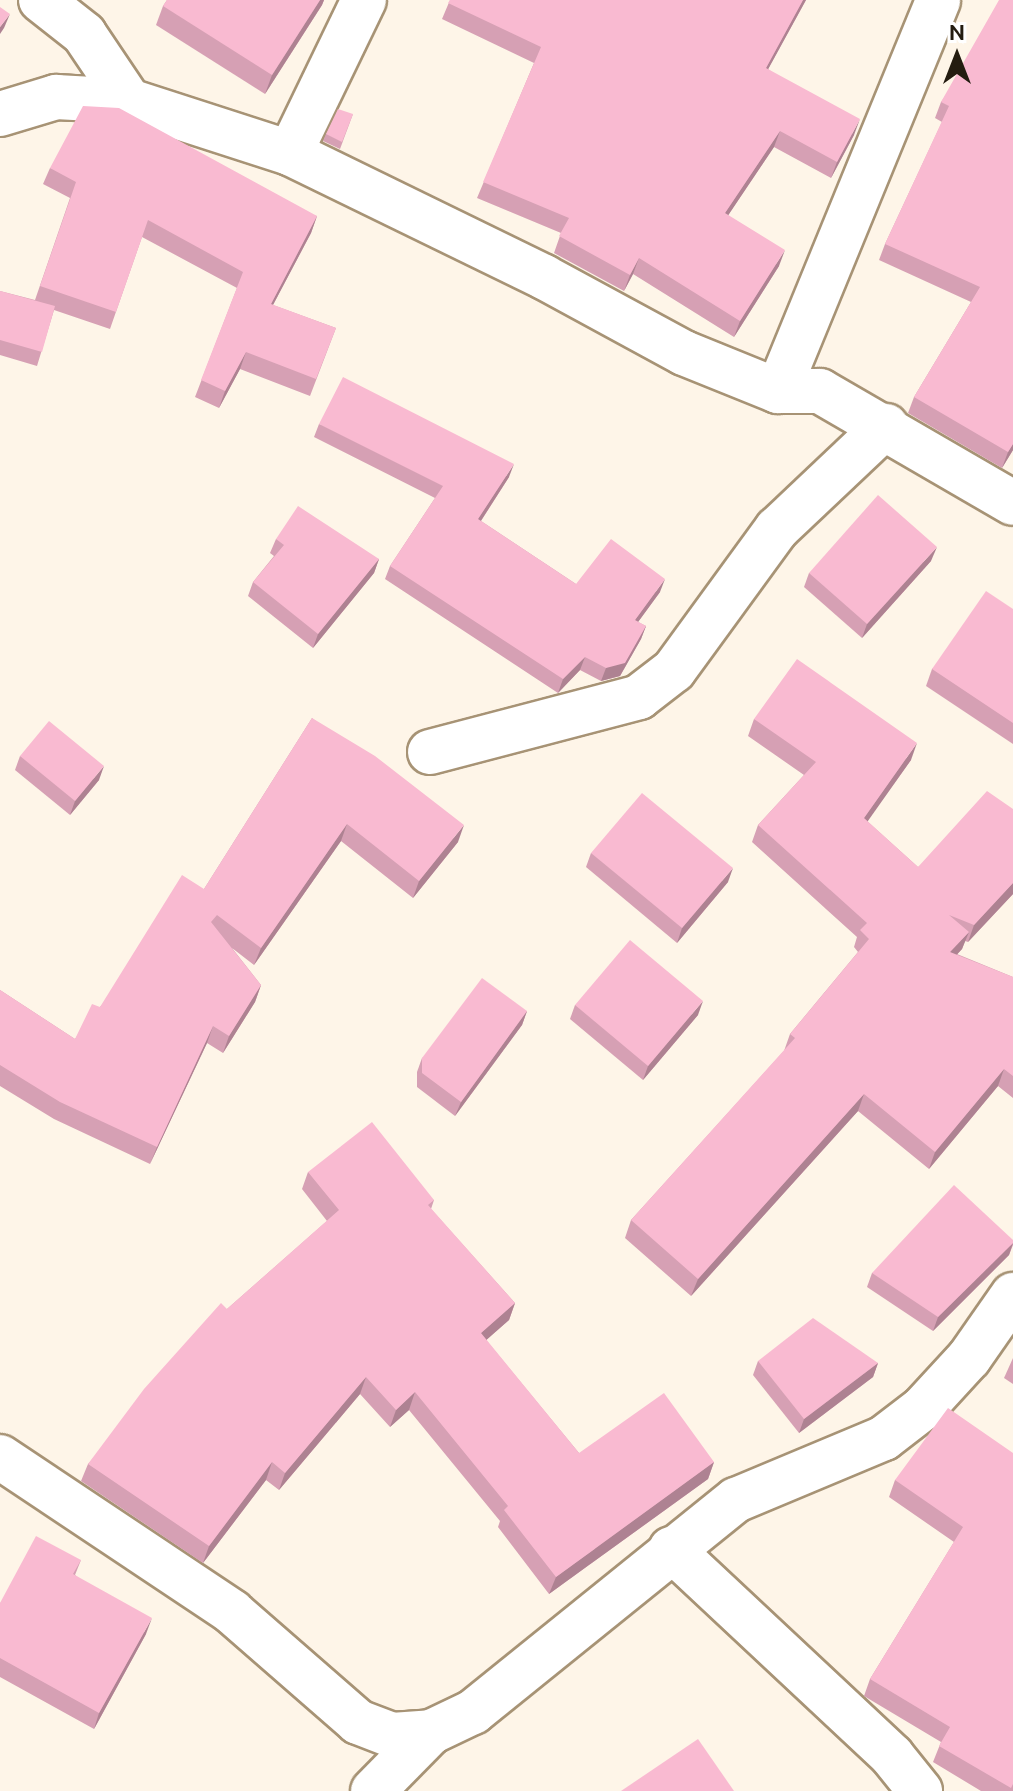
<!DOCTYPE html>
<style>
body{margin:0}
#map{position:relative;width:1013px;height:1791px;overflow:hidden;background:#fef5e8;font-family:Ubuntu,sans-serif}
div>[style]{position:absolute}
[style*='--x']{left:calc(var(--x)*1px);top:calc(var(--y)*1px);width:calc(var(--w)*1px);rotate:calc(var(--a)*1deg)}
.roads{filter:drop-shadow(2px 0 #a79375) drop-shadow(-2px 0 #a79375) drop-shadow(0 2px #a79375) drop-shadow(0 -2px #a79375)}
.street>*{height:44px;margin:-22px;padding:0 22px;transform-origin:22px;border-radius:22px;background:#fff}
.wall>*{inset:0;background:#d6a0b4}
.shaded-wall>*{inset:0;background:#ae8292}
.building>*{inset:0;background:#f9bad1}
span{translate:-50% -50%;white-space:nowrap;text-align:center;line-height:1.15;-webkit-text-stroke:7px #fff;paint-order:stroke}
.north{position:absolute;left:917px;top:16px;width:80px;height:80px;-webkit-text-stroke:6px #fff;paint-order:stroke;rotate:0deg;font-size:22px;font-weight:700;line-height:32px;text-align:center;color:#241c10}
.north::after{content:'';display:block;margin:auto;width:28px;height:36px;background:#241c10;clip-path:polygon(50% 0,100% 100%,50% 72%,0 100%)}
</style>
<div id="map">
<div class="roads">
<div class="street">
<i style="--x:41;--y:0;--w:55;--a:38.3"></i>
<i style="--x:84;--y:34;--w:81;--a:56.1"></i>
<i style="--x:0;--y:114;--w:59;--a:-16.9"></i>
<i style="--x:56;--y:97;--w:73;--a:3.1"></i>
<i style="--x:129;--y:101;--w:169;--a:17.9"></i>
<i style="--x:290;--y:153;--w:283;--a:26"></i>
<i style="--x:544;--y:277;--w:159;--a:28.5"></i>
<i style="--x:684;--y:353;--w:101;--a:22"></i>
<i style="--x:778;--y:391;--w:42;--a:0"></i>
<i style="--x:820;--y:391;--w:223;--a:30.1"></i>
<i style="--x:290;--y:153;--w:170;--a:-64.2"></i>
<i style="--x:778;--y:391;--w:422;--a:-67.7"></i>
<i style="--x:430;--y:752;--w:216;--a:-14.7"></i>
<i style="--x:639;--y:697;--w:44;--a:-37.6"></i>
<i style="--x:674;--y:670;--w:175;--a:-53.9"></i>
<i style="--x:777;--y:529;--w:150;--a:-43.4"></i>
<i style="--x:0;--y:1457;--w:279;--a:33.7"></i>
<i style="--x:232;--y:1612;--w:167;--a:41.1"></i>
<i style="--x:358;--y:1722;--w:36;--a:21"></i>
<i style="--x:392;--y:1735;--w:39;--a:-4"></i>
<i style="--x:431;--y:1732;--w:47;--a:-25.5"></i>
<i style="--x:473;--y:1712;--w:338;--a:-38.9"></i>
<i style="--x:736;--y:1500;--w:160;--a:-22.7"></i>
<i style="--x:884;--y:1438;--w:49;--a:-37.6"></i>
<i style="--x:923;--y:1408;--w:68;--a:-47.4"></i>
<i style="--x:969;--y:1358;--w:77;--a:-55.1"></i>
<i style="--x:671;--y:1549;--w:303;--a:43.1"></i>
<i style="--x:892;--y:1756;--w:45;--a:51.3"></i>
<i style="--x:373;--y:1791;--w:83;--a:-45.5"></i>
</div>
</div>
<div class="wall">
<i style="clip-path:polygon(167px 0,324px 0,322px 5px,265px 94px,156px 25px,163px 6px)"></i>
<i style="clip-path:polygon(450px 0,806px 0,768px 69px,854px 135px,831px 178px,774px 147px,728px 215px,779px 266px,734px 337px,633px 274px,624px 291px,554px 253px,561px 233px,477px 198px,534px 63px,442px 19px)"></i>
<i style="clip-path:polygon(1013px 0,1013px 450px,1002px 468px,908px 413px,914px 397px,971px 302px,879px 260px,885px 244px,942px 122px,935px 118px,941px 102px)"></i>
<i style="clip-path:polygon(353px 114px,340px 149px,323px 141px,326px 134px)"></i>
<i style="clip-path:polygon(50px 168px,317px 216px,311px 233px,273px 305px,336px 328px,310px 396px,240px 369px,219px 408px,195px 397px,237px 288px,142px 237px,110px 329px,54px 310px,37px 366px,0 355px,0 291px,35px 300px,70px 198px,43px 184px)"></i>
<i style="clip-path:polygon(319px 424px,509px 477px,481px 521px,576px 584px,660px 592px,638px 622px,646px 626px,641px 639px,620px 676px,601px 681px,580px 670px,558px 693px,385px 579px,390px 566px,435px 498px,314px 437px)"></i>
<i style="clip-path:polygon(276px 539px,379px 559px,374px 573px,313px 648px,248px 596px,253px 582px,274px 556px,270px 553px)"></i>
<i style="clip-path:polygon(931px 561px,862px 638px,804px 587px,809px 573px)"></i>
<i style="clip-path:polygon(1013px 609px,1013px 744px,926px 686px,932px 669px)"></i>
<i style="clip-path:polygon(312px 718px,458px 842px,413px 898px,341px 841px,254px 965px,232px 948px,261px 985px,255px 1002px,223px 1053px,207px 1043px,150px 1164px,54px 1119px,0 1086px,0 990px,75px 1039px,100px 1007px,204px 889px)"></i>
<i style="clip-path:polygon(754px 719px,911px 760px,867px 821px,918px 867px,1013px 809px,1013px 894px,968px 942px,965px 941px,962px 949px,957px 954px,1013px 977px,1013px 1098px,998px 1086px,929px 1169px,858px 1111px,691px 1296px,625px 1238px,631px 1220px,784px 1051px,790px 1034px,858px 952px,854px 947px,857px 937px,752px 842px,758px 825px,804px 775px,748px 736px)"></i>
<i style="clip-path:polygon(20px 756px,99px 780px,70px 815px,15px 770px)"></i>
<i style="clip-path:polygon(591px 853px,728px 882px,677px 943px,586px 867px)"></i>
<i style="clip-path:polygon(575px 1005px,698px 1015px,643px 1080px,570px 1019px)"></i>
<i style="clip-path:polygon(527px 1011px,522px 1025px,455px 1116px,417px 1087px,417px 1072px,422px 1058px)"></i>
<i style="clip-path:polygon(308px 1172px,434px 1200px,431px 1209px,515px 1303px,509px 1320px,486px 1340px,579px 1453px,714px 1462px,708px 1479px,549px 1594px,498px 1527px,500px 1521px,409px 1410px,390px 1427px,360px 1394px,279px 1490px,266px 1480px,203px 1563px,81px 1481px,88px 1464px,227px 1309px,327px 1221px,302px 1189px)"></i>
<i style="clip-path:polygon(1013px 1240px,1013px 1245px,1009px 1255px,933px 1331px,867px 1287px,872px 1273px)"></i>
<i style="clip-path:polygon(1013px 1358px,1013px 1384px,1004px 1378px)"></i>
<i style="clip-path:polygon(758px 1361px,878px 1363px,873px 1377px,799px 1433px,753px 1375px)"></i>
<i style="clip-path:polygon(1013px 1453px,1013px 1791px,981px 1791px,933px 1762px,941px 1742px,864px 1696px,870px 1679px,954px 1542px,889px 1497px,895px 1480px)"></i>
<i style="clip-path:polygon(81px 1560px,75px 1575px,146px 1634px,94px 1729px,0 1677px,0 1603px)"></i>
</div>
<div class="shaded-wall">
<i style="clip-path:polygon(320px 0,324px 0,322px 5px,265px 94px,272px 75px)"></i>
<i style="clip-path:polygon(803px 0,806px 0,760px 84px,766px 68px)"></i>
<i style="clip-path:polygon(10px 14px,4px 28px,0 34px,0 27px)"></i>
<i style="clip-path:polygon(860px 119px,854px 135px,831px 178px,837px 162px)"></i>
<i style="clip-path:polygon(780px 131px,774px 147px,719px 229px,725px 213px)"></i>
<i style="clip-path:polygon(317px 216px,311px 233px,265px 320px,271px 304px)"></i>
<i style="clip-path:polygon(785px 250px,779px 266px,734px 337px,740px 321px)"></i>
<i style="clip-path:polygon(639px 258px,633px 274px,624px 291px,630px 275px)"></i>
<i style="clip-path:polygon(246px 352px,240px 369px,219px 408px,225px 391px)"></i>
<i style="clip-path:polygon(1013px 444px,1013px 450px,1002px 468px,1008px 452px)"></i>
<i style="clip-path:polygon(514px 464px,509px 477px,473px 533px,478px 519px)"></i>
<i style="clip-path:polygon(937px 547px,931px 561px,862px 638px,867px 624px)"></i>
<i style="clip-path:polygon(379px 559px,374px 573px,313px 648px,318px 634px)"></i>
<i style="clip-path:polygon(665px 579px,660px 592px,630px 633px,635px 620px)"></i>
<i style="clip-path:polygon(646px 626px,641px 639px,620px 676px,601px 681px,606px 668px)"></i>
<i style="clip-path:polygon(585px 657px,580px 670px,558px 693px,563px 679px)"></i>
<i style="clip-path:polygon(917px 743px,911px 760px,858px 835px,864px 818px)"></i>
<i style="clip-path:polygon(104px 766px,99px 780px,70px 815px,75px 801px)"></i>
<i style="clip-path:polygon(347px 824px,341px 841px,254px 965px,261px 948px)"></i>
<i style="clip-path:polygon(464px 825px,458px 842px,413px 898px,419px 881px)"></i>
<i style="clip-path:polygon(733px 868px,728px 882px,677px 943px,682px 928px)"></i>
<i style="clip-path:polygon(1013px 883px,1013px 894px,968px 942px,974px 925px)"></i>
<i style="clip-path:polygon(969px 932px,962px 949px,944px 969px,950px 952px)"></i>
<i style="clip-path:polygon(261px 985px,255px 1002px,223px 1053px,229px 1036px)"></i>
<i style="clip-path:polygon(703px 1001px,698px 1015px,643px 1080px,648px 1066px)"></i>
<i style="clip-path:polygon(527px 1011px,522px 1025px,455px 1116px,461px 1102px)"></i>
<i style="clip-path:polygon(213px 1026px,207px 1043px,150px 1164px,157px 1147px)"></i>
<i style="clip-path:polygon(1004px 1069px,998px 1086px,929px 1169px,935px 1152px)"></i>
<i style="clip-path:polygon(864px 1094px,858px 1111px,691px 1296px,698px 1279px)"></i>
<i style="clip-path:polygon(1013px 1243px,1009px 1255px,933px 1331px,938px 1317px)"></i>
<i style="clip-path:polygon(515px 1303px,509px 1320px,475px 1350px,481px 1333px)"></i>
<i style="clip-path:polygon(878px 1363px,873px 1377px,799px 1433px,804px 1419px)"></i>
<i style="clip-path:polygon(366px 1377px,360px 1394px,279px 1490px,285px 1473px)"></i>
<i style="clip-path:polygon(415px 1392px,409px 1410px,390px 1427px,396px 1410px)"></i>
<i style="clip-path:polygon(272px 1462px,266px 1480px,203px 1563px,209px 1546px)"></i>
<i style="clip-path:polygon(714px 1462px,708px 1479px,549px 1594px,556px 1577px)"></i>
<i style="clip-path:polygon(152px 1618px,146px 1634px,94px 1729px,99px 1713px)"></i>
</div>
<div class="building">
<i style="clip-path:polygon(167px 0,320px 0,272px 75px,163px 6px)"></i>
<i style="clip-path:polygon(450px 0,803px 0,766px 68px,860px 119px,837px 162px,780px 131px,725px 213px,785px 250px,740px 321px,639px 258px,630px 275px,559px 236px,569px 218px,483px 182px,541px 47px,448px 3px)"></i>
<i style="clip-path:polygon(999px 0,1013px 0,1013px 444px,1008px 452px,914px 397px,980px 287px,885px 244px,949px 106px,941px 102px)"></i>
<i style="clip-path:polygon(0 7px,10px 14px,0 27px)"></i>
<i style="clip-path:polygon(83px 106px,119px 108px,317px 216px,271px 304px,336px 328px,316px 379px,246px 352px,225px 391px,201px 380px,243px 272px,148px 220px,116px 312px,40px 286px,76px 182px,50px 168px)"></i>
<i style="clip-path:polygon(338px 109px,353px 114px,342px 142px,326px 134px)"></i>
<i style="clip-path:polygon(0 291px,55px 306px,42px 352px,0 340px)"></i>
<i style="clip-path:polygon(343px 377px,514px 464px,478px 519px,576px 584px,611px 539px,665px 579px,635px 620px,646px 626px,625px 663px,606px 668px,585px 657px,563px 679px,390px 566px,443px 486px,319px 424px)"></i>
<i style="clip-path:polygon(878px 495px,937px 547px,867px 624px,809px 573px)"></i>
<i style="clip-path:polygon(298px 506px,379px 559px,318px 634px,253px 582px,284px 545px,276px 539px)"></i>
<i style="clip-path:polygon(986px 591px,1013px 609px,1013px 723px,932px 669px)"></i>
<i style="clip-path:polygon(797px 659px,917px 743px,864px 818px,918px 867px,987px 791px,1013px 809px,1013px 883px,974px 925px,949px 915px,969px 932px,950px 952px,1013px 977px,1013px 1076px,1004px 1069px,935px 1152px,864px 1094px,698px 1279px,631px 1220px,795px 1038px,790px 1034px,869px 939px,860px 930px,867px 923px,758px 825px,816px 762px,754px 719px)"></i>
<i style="clip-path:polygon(312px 718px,375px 756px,464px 825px,419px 881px,347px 824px,261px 948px,217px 915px,211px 922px,261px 985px,229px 1036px,213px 1026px,157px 1147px,60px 1102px,0 1065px,0 990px,75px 1039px,92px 1004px,100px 1007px,182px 875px,204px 889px)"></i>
<i style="clip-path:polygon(49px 721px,104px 766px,75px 801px,20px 756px)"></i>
<i style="clip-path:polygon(642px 793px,733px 868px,682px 928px,591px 853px)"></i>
<i style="clip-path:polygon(630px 940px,703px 1001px,648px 1066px,575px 1005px)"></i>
<i style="clip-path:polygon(482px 978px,527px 1011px,461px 1102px,422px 1073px,422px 1058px)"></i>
<i style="clip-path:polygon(372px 1122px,434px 1200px,428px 1205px,515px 1303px,481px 1333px,579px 1453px,664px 1393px,714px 1462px,556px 1577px,504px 1510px,508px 1506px,415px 1392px,396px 1410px,366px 1377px,285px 1473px,272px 1462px,209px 1546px,88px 1464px,144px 1389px,221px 1303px,227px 1309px,339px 1210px,308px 1172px)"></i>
<i style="clip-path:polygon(954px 1185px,1013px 1240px,1013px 1243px,938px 1317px,872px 1273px)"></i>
<i style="clip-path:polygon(813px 1318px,878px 1363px,804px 1419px,758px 1361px)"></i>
<i style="clip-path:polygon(948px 1408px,1013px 1453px,1013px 1784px,1011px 1788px,939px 1746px,950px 1727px,870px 1679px,963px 1527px,895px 1480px)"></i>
<i style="clip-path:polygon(36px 1536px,81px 1560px,73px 1574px,152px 1618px,99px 1713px,0 1658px,0 1603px)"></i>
<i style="clip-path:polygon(698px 1739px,734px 1791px,621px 1791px)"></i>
</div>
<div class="north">N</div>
</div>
